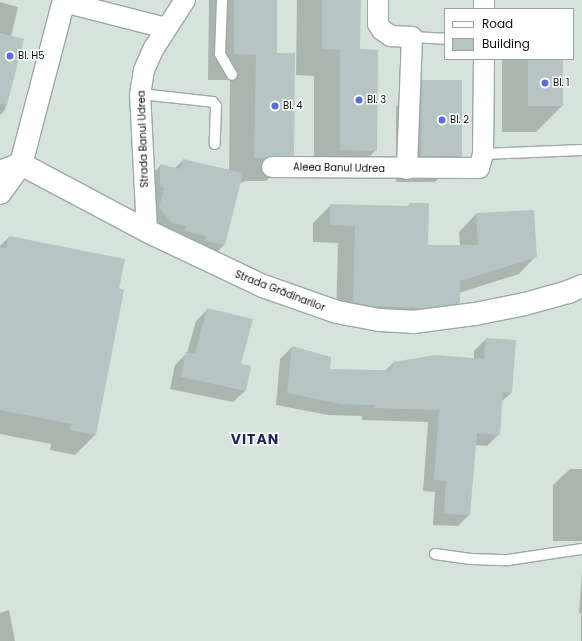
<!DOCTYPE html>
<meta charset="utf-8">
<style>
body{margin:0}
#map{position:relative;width:582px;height:641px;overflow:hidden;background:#d6e3dd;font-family:Poppins,sans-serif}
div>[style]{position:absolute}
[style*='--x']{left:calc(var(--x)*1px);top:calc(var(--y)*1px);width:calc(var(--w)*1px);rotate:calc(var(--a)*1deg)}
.shadow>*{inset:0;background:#0003}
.building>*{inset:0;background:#b6c4c3}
.roads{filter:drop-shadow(1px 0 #9da9a4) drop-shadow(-1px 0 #9da9a4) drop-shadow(0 1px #9da9a4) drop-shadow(0 -1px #9da9a4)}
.service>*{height:10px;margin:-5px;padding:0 5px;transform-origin:5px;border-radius:5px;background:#fff}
.minor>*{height:20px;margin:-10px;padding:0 10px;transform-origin:10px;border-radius:10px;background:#fff}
.tertiary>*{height:22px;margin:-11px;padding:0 11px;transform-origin:11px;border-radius:11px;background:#fff}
.dots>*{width:11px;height:11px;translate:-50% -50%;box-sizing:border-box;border:2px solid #fff;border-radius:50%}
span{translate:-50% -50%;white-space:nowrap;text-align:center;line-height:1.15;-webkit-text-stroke:3px #fff;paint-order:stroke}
.poi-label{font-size:10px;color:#0d110f}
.left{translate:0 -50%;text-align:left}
.street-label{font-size:10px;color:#0d110f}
.district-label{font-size:14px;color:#1d255d;font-weight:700;letter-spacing:1px}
.legend{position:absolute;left:444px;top:8px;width:130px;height:52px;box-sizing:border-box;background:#fff;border:1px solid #9ea09f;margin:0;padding:5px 7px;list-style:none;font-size:12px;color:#0d110f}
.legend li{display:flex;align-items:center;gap:8px;height:20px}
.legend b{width:20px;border:1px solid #9ea09f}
</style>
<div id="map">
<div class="shadow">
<i style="clip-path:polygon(209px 0,276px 0,276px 54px,293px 155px,266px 181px,245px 181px,239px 184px,224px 245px,203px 266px,184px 261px,186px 257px,164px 251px,140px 186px,160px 166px,175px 168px,183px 160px,229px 171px,230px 80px,208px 80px)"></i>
<i style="clip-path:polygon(297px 0,360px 0,359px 50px,376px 150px,350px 177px,314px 176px,314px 76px,296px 75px)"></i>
<i style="clip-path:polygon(0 2px,18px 7px,11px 37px,22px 40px,5px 110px,0 115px)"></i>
<i style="clip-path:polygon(502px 59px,562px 59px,562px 106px,536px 132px,502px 132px)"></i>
<i style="clip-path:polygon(422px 81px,461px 81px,461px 156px,435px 182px,396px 182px,396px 107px)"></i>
<i style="clip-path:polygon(410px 204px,427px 246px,460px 246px,459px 232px,476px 214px,536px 256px,519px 274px,459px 293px,459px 303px,442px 320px,336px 319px,338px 243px,313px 242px,313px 223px,331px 205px,406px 207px)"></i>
<i style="clip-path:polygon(9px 237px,123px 290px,95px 435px,75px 455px,50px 450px,51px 444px,0 434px,0 246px)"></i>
<i style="clip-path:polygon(208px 309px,240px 365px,245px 391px,233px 402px,170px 389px,175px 365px,187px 353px,196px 321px)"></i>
<i style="clip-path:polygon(486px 339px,511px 393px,501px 402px,499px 434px,487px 446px,475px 445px,469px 515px,458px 526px,433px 525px,435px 492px,423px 491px,428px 422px,362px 420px,362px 416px,328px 415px,276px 405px,280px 359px,292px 347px,330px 358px,329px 370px,385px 371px,393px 363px,474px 359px,474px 351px)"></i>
<i style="clip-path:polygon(570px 469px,582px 469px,582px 541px,553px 541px,553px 485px)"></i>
<i style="clip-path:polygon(582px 571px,582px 641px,581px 641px,581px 613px,579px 613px)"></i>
<i style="clip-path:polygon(9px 610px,15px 641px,0 641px,0 613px)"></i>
</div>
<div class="building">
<i style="clip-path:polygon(234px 0,277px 0,277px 53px,295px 53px,294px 156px,272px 156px,265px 158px,254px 158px,256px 55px,234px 54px)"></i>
<i style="clip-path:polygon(322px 0,361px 0,360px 49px,378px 50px,377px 151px,340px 150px,340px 50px,322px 49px)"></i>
<i style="clip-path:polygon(0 33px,24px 39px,7px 105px,0 104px)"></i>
<i style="clip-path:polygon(528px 59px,563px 59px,563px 106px,528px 106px)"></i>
<i style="clip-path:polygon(422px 80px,462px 80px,462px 156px,421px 156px)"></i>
<i style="clip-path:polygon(183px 159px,243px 173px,225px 245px,205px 241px,206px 236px,185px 231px,186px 226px,172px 223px,159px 208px,164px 188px,160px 187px,160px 164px,180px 169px)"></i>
<i style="clip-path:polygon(409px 203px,429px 203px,428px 245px,478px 245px,476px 213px,534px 210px,537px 257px,460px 281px,460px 303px,422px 308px,372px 306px,353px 302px,355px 226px,330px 225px,330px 204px,409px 206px)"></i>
<i style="clip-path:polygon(9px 236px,125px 259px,119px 289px,124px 290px,96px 435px,70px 430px,71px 424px,0 410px,0 247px,6px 248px)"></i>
<i style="clip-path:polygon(207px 308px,253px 319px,241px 364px,251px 366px,246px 391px,181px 377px,186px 352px,195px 354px)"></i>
<i style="clip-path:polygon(486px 338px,516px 340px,512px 393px,503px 392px,500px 435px,477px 433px,470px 515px,444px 514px,446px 481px,434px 480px,439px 410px,374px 408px,374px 405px,340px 404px,287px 393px,292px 346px,331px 357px,330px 369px,375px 370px,392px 370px,393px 362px,435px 355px,484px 359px)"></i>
</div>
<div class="roads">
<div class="service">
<i style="--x:222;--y:0;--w:54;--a:92.1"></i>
<i style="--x:220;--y:54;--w:24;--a:60"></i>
<i style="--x:412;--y:37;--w:33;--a:3"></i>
<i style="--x:141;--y:94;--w:72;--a:6.3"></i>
<i style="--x:213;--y:102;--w:5;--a:53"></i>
<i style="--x:216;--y:106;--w:38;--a:92"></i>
<i style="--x:483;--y:154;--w:99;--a:-2.3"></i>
<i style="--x:435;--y:554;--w:36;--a:8"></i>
<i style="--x:471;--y:559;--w:37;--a:2"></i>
<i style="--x:508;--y:560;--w:75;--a:-8.5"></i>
</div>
<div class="minor">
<i style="--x:378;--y:0;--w:24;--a:90"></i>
<i style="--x:378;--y:24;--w:7;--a:56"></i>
<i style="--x:382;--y:30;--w:11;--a:34"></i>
<i style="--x:391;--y:36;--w:21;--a:3"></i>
<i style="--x:412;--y:37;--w:132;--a:92.2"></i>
<i style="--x:64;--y:2;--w:105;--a:14.3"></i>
<i style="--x:484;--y:9;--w:9;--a:-90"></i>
<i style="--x:272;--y:167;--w:207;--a:0.3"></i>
<i style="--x:479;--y:168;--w:15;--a:-74"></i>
<i style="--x:483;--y:154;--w:95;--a:-89.4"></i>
<i style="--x:147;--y:231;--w:136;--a:-92.9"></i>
<i style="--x:140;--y:95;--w:25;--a:-81"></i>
<i style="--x:144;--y:70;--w:24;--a:-66"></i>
<i style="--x:154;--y:48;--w:57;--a:-57.1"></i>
</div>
<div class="tertiary">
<i style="--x:0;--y:172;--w:22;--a:-21"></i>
<i style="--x:21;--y:164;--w:143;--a:28"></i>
<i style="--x:147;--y:231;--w:128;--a:25.4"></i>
<i style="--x:263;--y:286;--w:78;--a:19.4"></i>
<i style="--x:337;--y:312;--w:43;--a:10.8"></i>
<i style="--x:379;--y:320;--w:34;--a:3"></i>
<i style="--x:413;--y:322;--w:63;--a:-7.4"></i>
<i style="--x:475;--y:314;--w:51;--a:-11.3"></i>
<i style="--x:525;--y:304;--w:45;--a:-15.6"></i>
<i style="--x:568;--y:292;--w:15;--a:-23"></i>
<i style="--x:0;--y:193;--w:36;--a:-54"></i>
<i style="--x:21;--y:164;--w:170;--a:-75.3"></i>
</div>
</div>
<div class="dots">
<i style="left:10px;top:56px;background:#586be2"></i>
<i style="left:545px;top:83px;background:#586be2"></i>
<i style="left:359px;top:100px;background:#586be2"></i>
<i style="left:275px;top:106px;background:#586be2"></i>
<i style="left:442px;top:120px;background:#586be2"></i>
</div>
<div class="poi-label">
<span class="left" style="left:18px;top:56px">Bl. H5</span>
<span class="left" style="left:553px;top:83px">Bl. 1</span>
<span class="left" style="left:367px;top:100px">Bl. 3</span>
<span class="left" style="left:283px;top:106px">Bl. 4</span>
<span class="left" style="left:450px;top:120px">Bl. 2</span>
</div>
<div class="street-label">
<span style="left:143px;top:139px;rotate:-92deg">Strada Banul Udrea</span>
<span style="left:339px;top:168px;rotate:1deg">Aleea Banul Udrea</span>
<span style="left:280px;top:291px;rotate:21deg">Strada Grădinarilor</span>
</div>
<div class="district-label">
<span style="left:255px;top:439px">VITAN</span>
</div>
<ul class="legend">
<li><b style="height:5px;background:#fff"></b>Road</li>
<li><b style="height:11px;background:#b6c4c3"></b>Building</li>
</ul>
</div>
